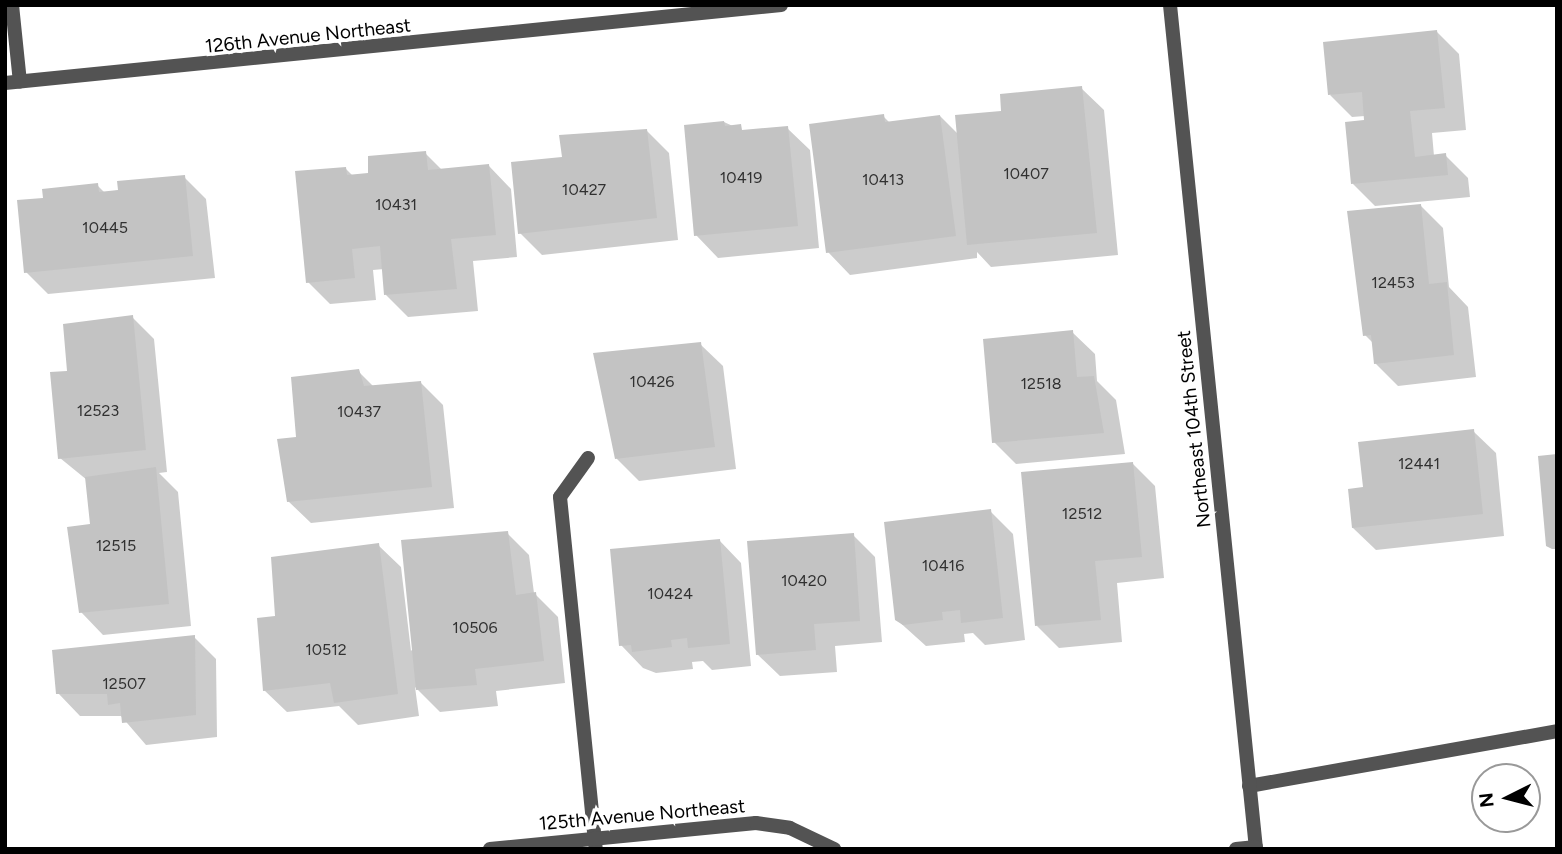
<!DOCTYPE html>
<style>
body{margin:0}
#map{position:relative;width:1562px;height:854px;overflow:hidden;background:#fff;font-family:Figtree,sans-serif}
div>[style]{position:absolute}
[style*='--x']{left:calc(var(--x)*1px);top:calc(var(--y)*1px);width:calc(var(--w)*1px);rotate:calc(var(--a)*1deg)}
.shadow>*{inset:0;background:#0003}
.building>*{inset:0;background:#c3c3c3}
.lane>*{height:14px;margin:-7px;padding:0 7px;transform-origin:7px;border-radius:7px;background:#535353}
.street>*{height:14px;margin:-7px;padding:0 7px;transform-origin:7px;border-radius:7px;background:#535353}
span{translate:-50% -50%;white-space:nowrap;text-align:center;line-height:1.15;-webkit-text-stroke:7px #fff;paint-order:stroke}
.number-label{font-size:16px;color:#313131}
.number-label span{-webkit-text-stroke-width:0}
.street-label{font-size:19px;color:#000}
.frame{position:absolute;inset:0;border:7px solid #000;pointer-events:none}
.north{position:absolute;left:1471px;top:763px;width:70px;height:70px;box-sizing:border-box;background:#fff;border:2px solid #999;border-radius:50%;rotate:264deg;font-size:19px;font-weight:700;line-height:28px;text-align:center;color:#000}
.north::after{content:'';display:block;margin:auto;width:24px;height:32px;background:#000;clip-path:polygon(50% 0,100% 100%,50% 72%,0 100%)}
</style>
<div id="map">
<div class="shadow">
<i style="clip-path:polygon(1437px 32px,1459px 54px,1466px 130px,1432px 133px,1434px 156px,1445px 155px,1468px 178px,1470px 197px,1375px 206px,1353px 184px,1365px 116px,1352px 117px,1330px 95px)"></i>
<i style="clip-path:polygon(1081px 88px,1104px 110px,1118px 255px,991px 267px,977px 252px,977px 258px,850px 275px,828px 252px,883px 116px,890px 123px,940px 116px,959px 135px,1003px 113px)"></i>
<i style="clip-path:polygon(724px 122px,746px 132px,787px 128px,810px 150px,819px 248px,718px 258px,696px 235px)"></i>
<i style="clip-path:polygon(647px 131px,669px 153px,678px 240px,542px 255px,520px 233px,564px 158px)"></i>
<i style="clip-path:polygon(425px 153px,443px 171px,489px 166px,511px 189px,517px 257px,473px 261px,478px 311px,408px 317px,386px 295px,384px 269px,373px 270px,376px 300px,330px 304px,308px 282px,345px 168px,353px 176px,370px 174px)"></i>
<i style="clip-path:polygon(184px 177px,206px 199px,215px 278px,48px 294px,26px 272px,45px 199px,97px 185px,105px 193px)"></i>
<i style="clip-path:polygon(1420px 205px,1443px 228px,1449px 287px,1468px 307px,1476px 377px,1398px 386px,1375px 363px,1373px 343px,1365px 335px)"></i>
<i style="clip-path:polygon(132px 317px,154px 339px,167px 472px,159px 473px,178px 492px,191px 626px,103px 635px,81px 612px,92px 526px,87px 480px,60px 458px,69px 372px)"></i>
<i style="clip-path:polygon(1072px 332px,1095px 354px,1097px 381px,1116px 400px,1125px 454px,1016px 464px,994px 442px)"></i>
<i style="clip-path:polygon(700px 344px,723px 366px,736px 469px,639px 481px,617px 459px,595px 355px)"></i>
<i style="clip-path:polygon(358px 371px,374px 387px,421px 383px,443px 405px,454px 508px,311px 523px,288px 501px,297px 439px)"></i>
<i style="clip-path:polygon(1473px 431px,1496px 453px,1504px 536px,1376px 550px,1353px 528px,1365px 489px)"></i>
<i style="clip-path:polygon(1133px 464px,1155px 486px,1164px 578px,1117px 583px,1122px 642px,1059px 648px,1037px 626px)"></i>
<i style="clip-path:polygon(990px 511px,1013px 534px,1025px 640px,985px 645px,973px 633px,964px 634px,965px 642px,926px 646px,896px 619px)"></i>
<i style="clip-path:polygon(507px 533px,529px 555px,534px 593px,558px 617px,565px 683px,496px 691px,498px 706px,440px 712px,415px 687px,419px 716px,358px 725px,339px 706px,287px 712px,264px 690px,277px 618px,378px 545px,401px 567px,411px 651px)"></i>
<i style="clip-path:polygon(853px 535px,875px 557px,882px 642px,835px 646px,837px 672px,780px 676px,757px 654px)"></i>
<i style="clip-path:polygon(719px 540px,741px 563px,751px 666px,712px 670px,703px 661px,692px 662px,693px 669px,656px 673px,643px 668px,621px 645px)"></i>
<i style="clip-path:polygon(194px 637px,216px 659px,217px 737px,146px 745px,121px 716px,80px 716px,58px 693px)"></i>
</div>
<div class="building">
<i style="clip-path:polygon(1437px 30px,1445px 108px,1410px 111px,1415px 157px,1446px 153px,1448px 175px,1351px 184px,1345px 122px,1364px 120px,1362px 92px,1328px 95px,1323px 42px)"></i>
<i style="clip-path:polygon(1082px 86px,1097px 233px,967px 245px,955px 115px,1001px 111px,1000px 94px)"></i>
<i style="clip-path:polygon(884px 114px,885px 122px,940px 115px,956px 236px,826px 253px,809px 124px)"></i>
<i style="clip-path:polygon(724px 121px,725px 126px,741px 124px,742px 130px,788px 126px,798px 226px,694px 236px,684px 125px)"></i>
<i style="clip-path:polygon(647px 129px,657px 218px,518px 234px,511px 162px,562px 157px,559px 135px)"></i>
<i style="clip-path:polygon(426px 151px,428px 170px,489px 164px,496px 235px,451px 239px,457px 289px,384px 295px,380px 246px,352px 249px,355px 278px,306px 283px,295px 171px,346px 167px,347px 175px,368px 173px,368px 156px)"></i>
<i style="clip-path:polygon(185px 175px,193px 256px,24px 273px,17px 200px,43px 198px,42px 189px,98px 183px,99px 192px,118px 190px,117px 181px)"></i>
<i style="clip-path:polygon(1421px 204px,1429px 284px,1447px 282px,1454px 355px,1374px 364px,1371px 335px,1363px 336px,1347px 211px)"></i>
<i style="clip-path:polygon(133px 315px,146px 450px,58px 459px,50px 372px,67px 371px,63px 324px)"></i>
<i style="clip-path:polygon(1073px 330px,1077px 377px,1094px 376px,1104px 433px,992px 443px,983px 339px)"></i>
<i style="clip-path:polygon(701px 342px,715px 447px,615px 459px,593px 353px)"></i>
<i style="clip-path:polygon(359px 369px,364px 386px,421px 381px,432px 487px,287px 502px,277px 439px,296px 437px,291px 377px)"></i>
<i style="clip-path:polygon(1474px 429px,1483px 514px,1352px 528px,1348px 489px,1363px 487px,1358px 442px)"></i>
<i style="clip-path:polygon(1557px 454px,1557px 549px,1552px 549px,1546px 546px,1538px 456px)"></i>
<i style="clip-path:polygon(1133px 462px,1142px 557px,1095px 561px,1101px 620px,1035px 626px,1021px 472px)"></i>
<i style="clip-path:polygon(156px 467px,169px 604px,79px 613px,67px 527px,90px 524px,85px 477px)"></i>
<i style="clip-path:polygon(991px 509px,1003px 618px,961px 623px,960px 610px,942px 612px,943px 620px,903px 625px,895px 620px,884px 522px)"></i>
<i style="clip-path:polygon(508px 531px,516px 595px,536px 592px,544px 661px,475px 669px,477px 685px,416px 690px,401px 540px)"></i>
<i style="clip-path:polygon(854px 533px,860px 621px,814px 624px,816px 650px,756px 655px,747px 541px)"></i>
<i style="clip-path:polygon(720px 539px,730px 644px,688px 648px,687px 638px,671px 640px,672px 647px,632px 652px,631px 645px,619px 646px,610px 549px)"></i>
<i style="clip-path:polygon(379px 543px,398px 694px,334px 703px,330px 683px,263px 691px,257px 618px,275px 616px,271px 557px)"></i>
<i style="clip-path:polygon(195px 635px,196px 715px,122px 723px,120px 703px,108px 705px,107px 694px,56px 694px,52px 650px)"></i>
</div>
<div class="lane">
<i style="--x:588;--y:458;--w:48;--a:125.7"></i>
<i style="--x:560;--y:497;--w:354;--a:84.2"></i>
<i style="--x:1249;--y:786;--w:313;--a:-10.1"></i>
</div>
<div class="street">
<i style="--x:12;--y:5;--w:77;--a:84.1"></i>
<i style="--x:1170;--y:5;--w:848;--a:84.18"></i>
<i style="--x:5;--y:83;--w:780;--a:-5.74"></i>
<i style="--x:490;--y:849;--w:267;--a:-5.6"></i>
<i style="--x:756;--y:823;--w:34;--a:8"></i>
<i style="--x:790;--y:828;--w:49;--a:25.5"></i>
<i style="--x:1236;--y:849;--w:20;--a:-6"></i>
</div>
<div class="number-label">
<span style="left:1026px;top:174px">10407</span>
<span style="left:741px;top:178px">10419</span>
<span style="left:883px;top:180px">10413</span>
<span style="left:584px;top:190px">10427</span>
<span style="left:396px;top:205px">10431</span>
<span style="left:105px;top:228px">10445</span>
<span style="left:1393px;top:283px">12453</span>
<span style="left:652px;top:382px">10426</span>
<span style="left:1041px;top:384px">12518</span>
<span style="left:98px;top:411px">12523</span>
<span style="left:359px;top:412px">10437</span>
<span style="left:1419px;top:464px">12441</span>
<span style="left:1082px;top:514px">12512</span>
<span style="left:116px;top:546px">12515</span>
<span style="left:943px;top:566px">10416</span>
<span style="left:804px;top:581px">10420</span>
<span style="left:670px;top:594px">10424</span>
<span style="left:475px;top:628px">10506</span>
<span style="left:326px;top:650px">10512</span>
<span style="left:124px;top:684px">12507</span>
</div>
<div class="street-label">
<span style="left:308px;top:36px;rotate:-6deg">126th Avenue Northeast</span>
<span style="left:1194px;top:429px;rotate:-96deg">Northeast 104th Street</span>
<span style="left:642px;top:815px;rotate:-5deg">125th Avenue Northeast</span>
</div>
<div class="frame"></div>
<div class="north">N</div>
</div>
